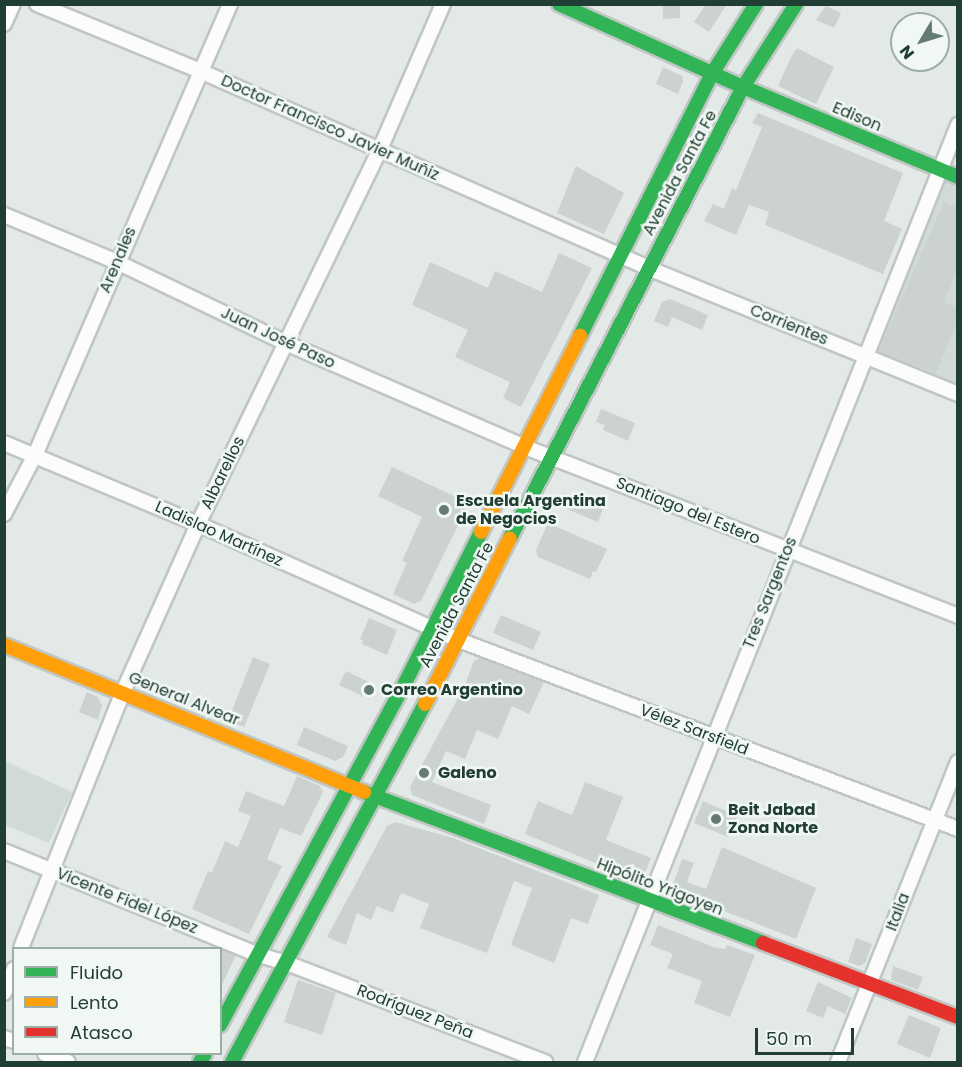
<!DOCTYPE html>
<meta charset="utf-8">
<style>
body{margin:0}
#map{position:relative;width:962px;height:1067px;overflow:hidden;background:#e3e9e6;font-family:Poppins,sans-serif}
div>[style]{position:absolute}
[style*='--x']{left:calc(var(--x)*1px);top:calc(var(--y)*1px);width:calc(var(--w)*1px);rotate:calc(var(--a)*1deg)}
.built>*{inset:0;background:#d0dbd6}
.building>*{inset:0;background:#ccd2cf}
.roads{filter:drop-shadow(2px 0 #c0c6c3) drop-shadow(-2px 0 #c0c6c3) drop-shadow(0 2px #c0c6c3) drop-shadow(0 -2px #c0c6c3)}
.street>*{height:14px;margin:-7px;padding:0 7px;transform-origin:7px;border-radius:7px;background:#fbfcfb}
.fast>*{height:14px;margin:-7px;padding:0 7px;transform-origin:7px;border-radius:7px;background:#30b455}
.slow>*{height:14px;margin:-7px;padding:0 7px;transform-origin:7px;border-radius:7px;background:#ff9f0a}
.jam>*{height:14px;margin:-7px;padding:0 7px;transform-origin:7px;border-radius:7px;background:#e5322d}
.dots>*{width:16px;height:16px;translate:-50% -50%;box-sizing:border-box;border:3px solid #f1f8f4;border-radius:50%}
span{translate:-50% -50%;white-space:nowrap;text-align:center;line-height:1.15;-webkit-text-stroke:5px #f1f8f4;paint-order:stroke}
.street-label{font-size:16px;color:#203e33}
.poi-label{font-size:16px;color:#203e33;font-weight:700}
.left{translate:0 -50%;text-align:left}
.frame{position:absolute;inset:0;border:6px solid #203e33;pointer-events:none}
.legend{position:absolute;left:12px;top:947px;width:210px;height:108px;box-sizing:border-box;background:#f1f8f4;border:2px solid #9daea7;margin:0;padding:8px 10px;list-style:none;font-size:18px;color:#203e33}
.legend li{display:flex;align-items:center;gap:12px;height:30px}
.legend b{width:30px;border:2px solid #9daea7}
.north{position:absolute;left:890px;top:12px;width:60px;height:60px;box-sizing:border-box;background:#f1f8f4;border:2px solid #9daea7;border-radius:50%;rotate:232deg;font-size:16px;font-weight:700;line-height:24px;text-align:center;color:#203e33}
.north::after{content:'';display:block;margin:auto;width:21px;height:27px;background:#647a72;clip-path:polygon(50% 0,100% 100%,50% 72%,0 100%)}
.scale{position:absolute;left:755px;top:1028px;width:99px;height:27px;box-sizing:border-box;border:3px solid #203e33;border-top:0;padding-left:8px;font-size:18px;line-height:21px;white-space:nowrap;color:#203e33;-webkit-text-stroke:4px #f1f8f4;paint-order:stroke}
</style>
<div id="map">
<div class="built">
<i style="clip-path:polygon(940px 169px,957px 176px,957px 394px,866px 357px)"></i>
<i style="clip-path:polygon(5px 761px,72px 792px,49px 843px,5px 825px)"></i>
</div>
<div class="building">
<i style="clip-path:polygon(663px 4px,680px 4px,680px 18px,663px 19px)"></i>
<i style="clip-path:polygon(706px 4px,727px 4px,709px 32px,694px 22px)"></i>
<i style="clip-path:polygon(826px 6px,841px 13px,834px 28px,816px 20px)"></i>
<i style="clip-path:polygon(797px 48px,834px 67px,816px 104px,778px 86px,791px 57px)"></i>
<i style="clip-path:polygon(663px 67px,682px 76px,683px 81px,678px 94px,656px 84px)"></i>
<i style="clip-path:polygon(758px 113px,903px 173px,884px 221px,902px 229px,883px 274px,765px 225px,769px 212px,749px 205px,736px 235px,704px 221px,713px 204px,724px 209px,732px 188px,736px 190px,762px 127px,752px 123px)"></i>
<i style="clip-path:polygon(576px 166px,624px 193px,604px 234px,557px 213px)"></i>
<i style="clip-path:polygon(944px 202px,957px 208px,957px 270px,944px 302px,957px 307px,957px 321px,936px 373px,878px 352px)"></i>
<i style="clip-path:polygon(559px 253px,592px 268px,521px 407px,503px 398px,510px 382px,455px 357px,468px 330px,412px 305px,430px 262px,488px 288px,495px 271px,542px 292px)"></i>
<i style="clip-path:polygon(670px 299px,708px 315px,702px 330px,672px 317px,668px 327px,654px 321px,662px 302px)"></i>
<i style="clip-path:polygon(601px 409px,635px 423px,628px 441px,603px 430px,605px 425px,596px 422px)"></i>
<i style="clip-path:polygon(392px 467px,469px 503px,421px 601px,414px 604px,393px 594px,407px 563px,402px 561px,422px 517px,378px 496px)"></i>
<i style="clip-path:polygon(562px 493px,603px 509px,598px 522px,557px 505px)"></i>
<i style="clip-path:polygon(548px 523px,607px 549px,596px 572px,593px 571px,590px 579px,538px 557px,536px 550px)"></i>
<i style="clip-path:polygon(501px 615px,541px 632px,533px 650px,493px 633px)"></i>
<i style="clip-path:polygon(369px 618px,397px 630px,387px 655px,362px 644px,363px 640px,360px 639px)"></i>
<i style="clip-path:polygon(253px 657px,270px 664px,244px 727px,228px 721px)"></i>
<i style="clip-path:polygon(480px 658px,544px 682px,529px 714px,512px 706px,498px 739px,477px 730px,465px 759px,446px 751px,432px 782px,491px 805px,484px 824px,412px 795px,410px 787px,464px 687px,474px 661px)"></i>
<i style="clip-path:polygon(346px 671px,375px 685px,369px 699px,339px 685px)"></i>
<i style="clip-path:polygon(87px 692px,98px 697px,102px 706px,98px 720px,79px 712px)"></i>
<i style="clip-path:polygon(304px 727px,348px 746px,343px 757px,335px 761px,297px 745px)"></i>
<i style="clip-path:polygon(297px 776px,320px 786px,323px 792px,301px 836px,280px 828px,267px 859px,282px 866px,249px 934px,192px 909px,208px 871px,212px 873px,225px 841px,238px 847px,251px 816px,238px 811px,246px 791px,284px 806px)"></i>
<i style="clip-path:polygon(585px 782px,623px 797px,606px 840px,651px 858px,644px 876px,634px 879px,525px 834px,538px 801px,572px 815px)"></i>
<i style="clip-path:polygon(703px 801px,737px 816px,728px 837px,694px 823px)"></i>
<i style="clip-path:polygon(396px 822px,453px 838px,599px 895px,588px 924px,571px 918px,554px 963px,511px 945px,532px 888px,514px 881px,487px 953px,420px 928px,429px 904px,401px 893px,393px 913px,377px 906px,371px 920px,357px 913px,346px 945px,327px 937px,387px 826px)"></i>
<i style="clip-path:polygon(722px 847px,816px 888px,796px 939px,675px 892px,673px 885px,682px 859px,694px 863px,687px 882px,706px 889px)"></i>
<i style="clip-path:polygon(658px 925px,716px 948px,725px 949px,727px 945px,755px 955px,730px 1017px,694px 1003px,702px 981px,667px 968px,673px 954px,650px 945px)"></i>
<i style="clip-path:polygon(856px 938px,872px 944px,865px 963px,859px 966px,848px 962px)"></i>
<i style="clip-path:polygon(220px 949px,236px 955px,220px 989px)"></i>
<i style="clip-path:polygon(893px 966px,923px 977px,918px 990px,891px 980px)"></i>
<i style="clip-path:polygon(298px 980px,336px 993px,322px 1035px,284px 1022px)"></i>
<i style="clip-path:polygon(818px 982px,852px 998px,845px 1014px,828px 1006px,823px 1018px,806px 1011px)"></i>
<i style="clip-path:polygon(909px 1015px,941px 1028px,930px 1058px,897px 1044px)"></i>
</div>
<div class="roads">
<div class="street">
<i style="--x:37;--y:4;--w:176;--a:22.3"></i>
<i style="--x:200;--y:71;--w:489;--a:23.7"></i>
<i style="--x:648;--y:268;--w:335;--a:22.1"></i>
<i style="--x:4;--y:24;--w:22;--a:-66"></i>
<i style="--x:4;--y:215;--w:122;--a:22.6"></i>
<i style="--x:117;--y:262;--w:187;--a:25.6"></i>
<i style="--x:286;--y:343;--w:261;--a:23.5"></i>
<i style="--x:525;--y:447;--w:465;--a:21.3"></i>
<i style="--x:4;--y:443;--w:210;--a:22.7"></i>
<i style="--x:198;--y:524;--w:282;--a:24"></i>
<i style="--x:456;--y:639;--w:537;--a:20.73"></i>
<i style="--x:4;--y:514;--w:67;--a:-62.3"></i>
<i style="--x:35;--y:455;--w:491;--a:-66.6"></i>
<i style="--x:4;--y:851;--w:275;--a:22.2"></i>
<i style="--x:259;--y:955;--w:26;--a:16"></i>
<i style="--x:284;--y:962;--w:280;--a:21"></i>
<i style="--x:21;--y:948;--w:276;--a:-68.3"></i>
<i style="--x:123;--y:692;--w:184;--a:-65.9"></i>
<i style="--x:198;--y:524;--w:417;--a:-64.1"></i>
<i style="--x:380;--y:149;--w:158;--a:-66.5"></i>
<i style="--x:4;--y:993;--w:26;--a:-67"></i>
<i style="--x:4;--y:1038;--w:10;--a:17"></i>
<i style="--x:45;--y:1054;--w:24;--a:19"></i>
<i style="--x:585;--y:1062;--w:1009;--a:-68.29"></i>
<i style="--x:838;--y:1062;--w:323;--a:-68.2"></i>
</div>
<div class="fast">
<i style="--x:559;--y:4;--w:202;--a:24.3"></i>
<i style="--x:743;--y:87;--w:233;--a:22.7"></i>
<i style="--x:580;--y:336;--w:296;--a:-63.3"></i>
<i style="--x:713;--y:72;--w:80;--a:-57.7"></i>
<i style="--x:510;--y:538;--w:508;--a:-62.68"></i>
<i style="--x:743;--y:87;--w:98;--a:-57.4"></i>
<i style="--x:364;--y:792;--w:427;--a:20.7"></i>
<i style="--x:220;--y:1025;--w:382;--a:-61.6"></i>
<i style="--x:402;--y:689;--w:176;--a:-63.3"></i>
<i style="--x:200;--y:1062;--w:9;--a:-58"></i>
<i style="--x:232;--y:1062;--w:407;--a:-61.7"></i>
</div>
<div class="slow">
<i style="--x:481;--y:532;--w:220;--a:-63.2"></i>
<i style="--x:4;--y:645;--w:389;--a:22.2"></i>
<i style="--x:425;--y:704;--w:186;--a:-62.9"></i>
</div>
<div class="jam">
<i style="--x:763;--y:943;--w:209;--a:20.8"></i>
</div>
</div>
<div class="dots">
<i style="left:444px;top:510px;background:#647a72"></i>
<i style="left:369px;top:690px;background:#647a72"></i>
<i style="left:424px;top:773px;background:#647a72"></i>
<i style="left:716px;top:819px;background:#647a72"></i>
</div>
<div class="street-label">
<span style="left:857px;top:117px;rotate:23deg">Edison</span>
<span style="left:330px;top:128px;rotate:24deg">Doctor Francisco Javier Muñiz</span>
<span style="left:680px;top:173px;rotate:-62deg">Avenida Santa Fe</span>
<span style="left:118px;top:260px;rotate:-67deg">Arenales</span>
<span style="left:789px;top:325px;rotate:22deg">Corrientes</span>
<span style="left:278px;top:338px;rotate:25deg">Juan José Paso</span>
<span style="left:223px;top:473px;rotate:-64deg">Albarellos</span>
<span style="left:688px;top:511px;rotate:22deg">Santiago del Estero</span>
<span style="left:219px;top:534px;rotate:24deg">Ladislao Martínez</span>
<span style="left:770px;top:593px;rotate:-68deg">Tres Sargentos</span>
<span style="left:457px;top:605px;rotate:-62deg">Avenida Santa Fe</span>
<span style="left:184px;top:699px;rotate:22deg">General Alvear</span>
<span style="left:694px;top:730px;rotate:21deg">Vélez Sarsfield</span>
<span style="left:660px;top:887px;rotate:21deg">Hipólito Yrigoyen</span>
<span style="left:127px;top:901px;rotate:22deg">Vicente Fidel López</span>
<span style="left:898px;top:912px;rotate:-69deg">Italia</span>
<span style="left:415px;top:1012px;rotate:21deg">Rodríguez Peña</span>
</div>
<div class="poi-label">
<span class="left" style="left:456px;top:510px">Escuela Argentina<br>de Negocios</span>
<span class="left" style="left:381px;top:690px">Correo Argentino</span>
<span class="left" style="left:438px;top:773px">Galeno</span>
<span class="left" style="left:728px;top:819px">Beit Jabad<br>Zona Norte</span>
</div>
<div class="frame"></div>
<ul class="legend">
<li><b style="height:8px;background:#30b455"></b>Fluido</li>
<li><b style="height:8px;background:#ff9f0a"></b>Lento</li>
<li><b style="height:8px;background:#e5322d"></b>Atasco</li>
</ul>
<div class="north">N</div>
<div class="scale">50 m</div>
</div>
